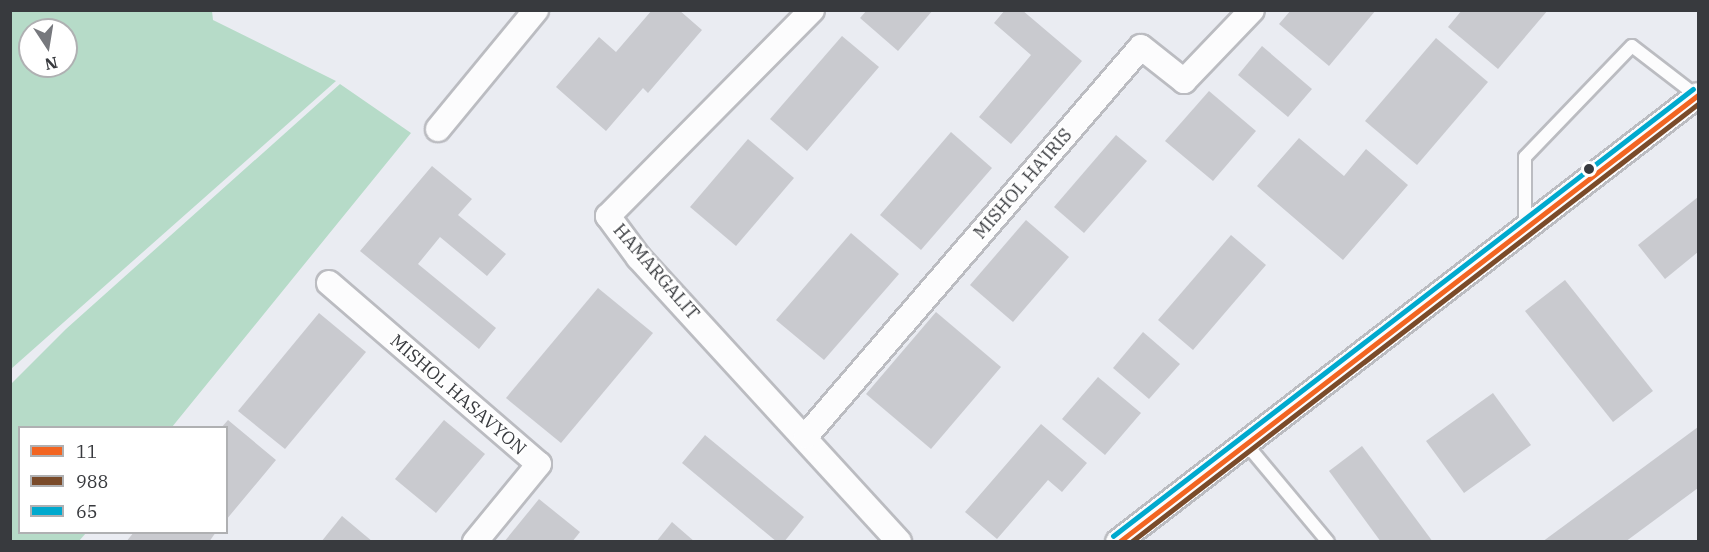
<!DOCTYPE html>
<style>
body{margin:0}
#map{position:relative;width:1709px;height:552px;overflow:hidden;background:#eaecf2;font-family:"IBM Plex Serif",serif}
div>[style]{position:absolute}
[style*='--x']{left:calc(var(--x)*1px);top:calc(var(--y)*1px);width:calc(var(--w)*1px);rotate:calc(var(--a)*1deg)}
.green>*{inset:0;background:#b6dbc8}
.building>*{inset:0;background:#c9cacf}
.roads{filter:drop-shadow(2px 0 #bbbcc1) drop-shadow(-2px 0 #bbbcc1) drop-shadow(0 2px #bbbcc1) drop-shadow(0 -2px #bbbcc1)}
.lane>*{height:12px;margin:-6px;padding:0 6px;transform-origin:6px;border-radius:6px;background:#fcfcfd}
.street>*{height:24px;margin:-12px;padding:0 12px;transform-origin:12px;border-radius:12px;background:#fcfcfd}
.bus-1>*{height:4.5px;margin:-2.25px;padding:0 2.25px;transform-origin:2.25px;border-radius:2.25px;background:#f26522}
.bus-2>*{height:4.5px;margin:-2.25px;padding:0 2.25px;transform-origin:2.25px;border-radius:2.25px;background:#7a4b2a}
.bus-3>*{height:4.5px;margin:-2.25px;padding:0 2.25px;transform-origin:2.25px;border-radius:2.25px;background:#00a9ce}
.dots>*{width:16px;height:16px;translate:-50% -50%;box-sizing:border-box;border:3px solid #fff;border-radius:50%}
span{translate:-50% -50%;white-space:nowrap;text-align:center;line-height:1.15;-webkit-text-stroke:4.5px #fff;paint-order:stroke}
.street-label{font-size:18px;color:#383a3e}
.frame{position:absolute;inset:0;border:12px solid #383a3e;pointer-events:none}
.legend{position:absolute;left:18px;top:426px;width:210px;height:108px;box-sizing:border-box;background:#fff;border:2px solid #afb0b2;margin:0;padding:8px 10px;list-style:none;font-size:18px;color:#383a3e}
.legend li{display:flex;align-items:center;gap:12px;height:30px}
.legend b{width:30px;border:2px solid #afb0b2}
.north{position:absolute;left:18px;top:18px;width:60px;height:60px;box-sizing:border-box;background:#fff;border:2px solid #afb0b2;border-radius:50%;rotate:168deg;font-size:16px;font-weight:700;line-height:24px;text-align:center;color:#383a3e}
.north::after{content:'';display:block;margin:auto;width:21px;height:27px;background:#76787d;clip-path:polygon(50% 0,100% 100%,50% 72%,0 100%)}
</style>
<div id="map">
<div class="green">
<i style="clip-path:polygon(evenodd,11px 10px,212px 11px,213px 20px,336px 81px,11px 369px,11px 10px,30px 30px,66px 30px,66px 66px,30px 66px,30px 30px)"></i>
<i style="clip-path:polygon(340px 84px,411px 133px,172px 427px,20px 428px,20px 532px,86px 533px,79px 541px,11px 541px,11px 384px,66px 329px)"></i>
</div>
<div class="building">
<i style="clip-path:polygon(652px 10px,679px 10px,702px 30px,648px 93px,643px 88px,606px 131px,556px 87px,599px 37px,616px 52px)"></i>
<i style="clip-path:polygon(867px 10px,933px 10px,898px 51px,860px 18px)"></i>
<i style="clip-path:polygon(1005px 10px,1022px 10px,1082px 61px,1011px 144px,979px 117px,1031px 55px,994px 23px)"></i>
<i style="clip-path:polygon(1291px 10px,1376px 10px,1329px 66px,1279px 24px)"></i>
<i style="clip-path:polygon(1462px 10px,1548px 10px,1498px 69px,1448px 27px)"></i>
<i style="clip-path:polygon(842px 36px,879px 67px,807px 151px,770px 119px)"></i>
<i style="clip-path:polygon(1436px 38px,1488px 82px,1417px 165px,1365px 121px)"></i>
<i style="clip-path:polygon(1262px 46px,1312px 89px,1288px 117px,1238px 75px)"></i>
<i style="clip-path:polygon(1209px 91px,1256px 131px,1213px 181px,1165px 141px)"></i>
<i style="clip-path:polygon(951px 132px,992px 168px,921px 250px,880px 215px)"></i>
<i style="clip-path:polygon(1116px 135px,1147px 161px,1084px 233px,1054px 207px)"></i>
<i style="clip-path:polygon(1299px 138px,1344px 176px,1366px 149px,1408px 185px,1343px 260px,1257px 186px)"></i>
<i style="clip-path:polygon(748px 139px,794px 178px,736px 246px,690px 207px)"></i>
<i style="clip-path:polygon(432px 166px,472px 199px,458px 215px,506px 254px,487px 276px,440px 237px,418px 264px,496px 328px,479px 349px,360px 251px)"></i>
<i style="clip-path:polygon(1698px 197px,1698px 252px,1665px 279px,1638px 245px)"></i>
<i style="clip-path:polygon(1026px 220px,1069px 257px,1013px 322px,970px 285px)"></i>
<i style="clip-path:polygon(851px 233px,899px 274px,824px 360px,776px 320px)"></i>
<i style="clip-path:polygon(1231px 235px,1266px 265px,1193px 350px,1158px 320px)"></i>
<i style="clip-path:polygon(1565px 280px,1653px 391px,1613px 422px,1525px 311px)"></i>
<i style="clip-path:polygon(598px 288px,653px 333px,561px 443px,506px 398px)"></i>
<i style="clip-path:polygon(936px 312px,1001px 367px,931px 449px,866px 394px)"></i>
<i style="clip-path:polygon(319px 313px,366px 352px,285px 449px,238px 411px)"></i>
<i style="clip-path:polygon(1143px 332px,1180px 364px,1149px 399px,1113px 368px)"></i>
<i style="clip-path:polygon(1098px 377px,1141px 413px,1105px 455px,1062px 419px)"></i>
<i style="clip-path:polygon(1493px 393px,1531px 445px,1464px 493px,1426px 441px)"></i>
<i style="clip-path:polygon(228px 420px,276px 460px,226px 520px,226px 428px,221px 428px)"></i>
<i style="clip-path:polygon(444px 420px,485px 454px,436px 513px,395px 479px)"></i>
<i style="clip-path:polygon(1041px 424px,1087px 463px,1062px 492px,1048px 480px,997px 539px,965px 512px)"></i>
<i style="clip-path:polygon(1698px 427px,1698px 488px,1625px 542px,1542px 542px)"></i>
<i style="clip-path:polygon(705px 435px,804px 517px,784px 542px,777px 542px,682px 463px)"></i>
<i style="clip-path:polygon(1362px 446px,1433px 542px,1381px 542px,1329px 471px)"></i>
<i style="clip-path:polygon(539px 499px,580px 532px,572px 542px,504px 542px)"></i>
<i style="clip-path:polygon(342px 516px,373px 542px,321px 542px)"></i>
<i style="clip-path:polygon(672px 522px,695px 542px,656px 542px)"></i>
<i style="clip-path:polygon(134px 532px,216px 532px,209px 542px,126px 542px)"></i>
</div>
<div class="roads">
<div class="lane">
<i style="--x:1525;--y:229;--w:72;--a:-90"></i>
<i style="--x:1525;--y:157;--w:154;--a:-46.1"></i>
<i style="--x:1632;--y:46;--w:82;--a:37.6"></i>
<i style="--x:1247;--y:445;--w:126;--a:50.1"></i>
</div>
<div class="street">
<i style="--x:812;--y:10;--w:290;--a:134.7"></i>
<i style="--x:608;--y:216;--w:52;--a:53.6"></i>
<i style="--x:639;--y:258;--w:385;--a:47.5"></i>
<i style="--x:438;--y:129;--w:154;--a:-50.5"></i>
<i style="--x:329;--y:283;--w:277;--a:40.8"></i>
<i style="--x:539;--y:464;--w:101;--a:129.4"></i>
<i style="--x:806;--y:436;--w:513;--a:-49.27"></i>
<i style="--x:1141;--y:47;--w:55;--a:38.3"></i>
<i style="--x:1184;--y:81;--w:98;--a:-46.2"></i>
<i style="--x:1118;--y:542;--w:732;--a:-37.62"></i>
</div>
</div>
<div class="bus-1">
<i style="--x:1119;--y:542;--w:731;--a:-37.67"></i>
</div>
<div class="bus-2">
<i style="--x:1131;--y:542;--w:716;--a:-37.69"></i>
</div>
<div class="bus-3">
<i style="--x:1113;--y:536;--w:732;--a:-37.62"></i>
</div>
<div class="dots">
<i style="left:1589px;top:169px;background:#383a3e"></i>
</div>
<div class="street-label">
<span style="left:1023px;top:184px;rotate:-49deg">MISHOL HA'IRIS</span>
<span style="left:656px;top:272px;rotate:49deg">HAMARGALIT</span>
<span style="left:458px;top:395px;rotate:41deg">MISHOL HASAVYON</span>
</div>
<div class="frame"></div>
<ul class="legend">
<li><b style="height:8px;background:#f26522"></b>11</li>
<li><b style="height:8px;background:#7a4b2a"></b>988</li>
<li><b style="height:8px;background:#00a9ce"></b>65</li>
</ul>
<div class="north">N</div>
</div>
